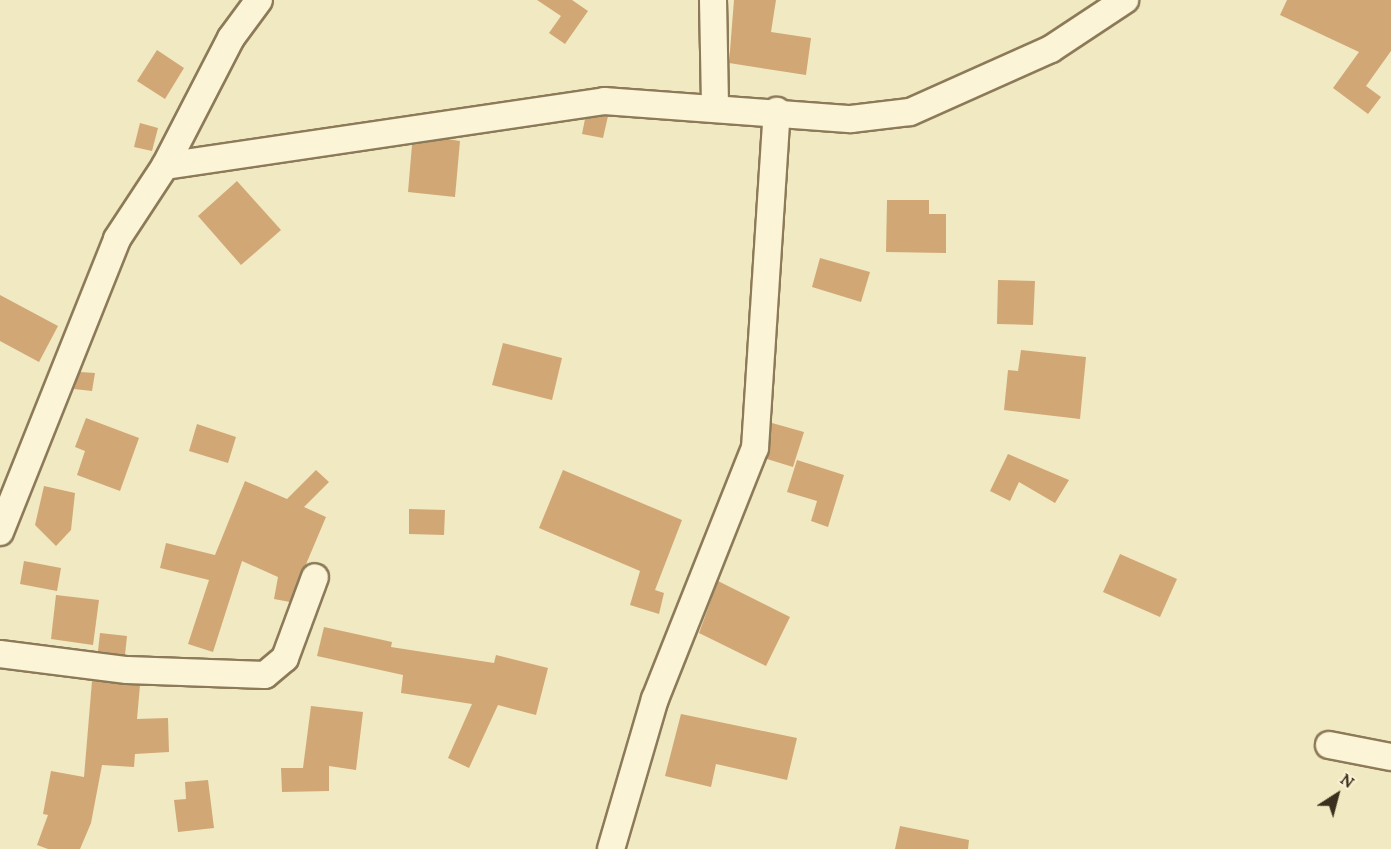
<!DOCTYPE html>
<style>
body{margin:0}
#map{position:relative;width:1391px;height:849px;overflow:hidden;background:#f1e9c2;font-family:Lora,serif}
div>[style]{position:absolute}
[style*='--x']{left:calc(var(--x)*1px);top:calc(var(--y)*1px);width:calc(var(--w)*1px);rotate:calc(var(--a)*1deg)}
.building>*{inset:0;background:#d1a776}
.roads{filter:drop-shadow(2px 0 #8c7a58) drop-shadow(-2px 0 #8c7a58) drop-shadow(0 2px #8c7a58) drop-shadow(0 -2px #8c7a58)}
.minor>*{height:26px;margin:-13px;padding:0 13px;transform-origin:13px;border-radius:13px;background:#fbf4d6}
span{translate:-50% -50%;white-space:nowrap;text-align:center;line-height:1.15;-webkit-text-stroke:5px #f8f2d2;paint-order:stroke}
.north{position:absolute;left:1307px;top:765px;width:60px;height:60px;-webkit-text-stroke:4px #f8f2d2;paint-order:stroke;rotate:36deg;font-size:16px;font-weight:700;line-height:24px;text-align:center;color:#3b2f1d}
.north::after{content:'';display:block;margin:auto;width:21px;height:27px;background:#3b2f1d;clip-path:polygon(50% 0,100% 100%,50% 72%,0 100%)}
</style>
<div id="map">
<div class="building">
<i style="clip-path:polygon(537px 0,572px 0,588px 11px,565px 44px,549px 33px,561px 16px)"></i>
<i style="clip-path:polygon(734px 0,776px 0,771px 32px,811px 38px,806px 75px,729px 63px)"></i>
<i style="clip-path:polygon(1287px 0,1391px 0,1391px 51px,1366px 86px,1381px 97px,1368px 114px,1333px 88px,1359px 52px,1280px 15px)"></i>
<i style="clip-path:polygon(157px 50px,184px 68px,165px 99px,137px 81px)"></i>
<i style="clip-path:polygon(608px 116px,603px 138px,582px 134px,585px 119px)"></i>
<i style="clip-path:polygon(140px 123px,158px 128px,152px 151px,134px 147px)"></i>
<i style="clip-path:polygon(447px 139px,460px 141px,455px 197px,408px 192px,412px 145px)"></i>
<i style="clip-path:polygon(237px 181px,281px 230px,241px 265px,198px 216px)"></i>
<i style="clip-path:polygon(887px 200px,929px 200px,929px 214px,946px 214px,946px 253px,886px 252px)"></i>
<i style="clip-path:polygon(820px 258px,870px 272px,861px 302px,812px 287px)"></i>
<i style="clip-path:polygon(998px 280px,1035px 281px,1033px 325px,997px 324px)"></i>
<i style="clip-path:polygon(0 295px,58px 326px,39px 362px,0 341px)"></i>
<i style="clip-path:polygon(503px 343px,562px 358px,552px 400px,492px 385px)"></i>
<i style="clip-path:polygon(1021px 350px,1086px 357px,1080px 419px,1004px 410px,1008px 370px,1018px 371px)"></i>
<i style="clip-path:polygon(80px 372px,95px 373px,92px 391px,74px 389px)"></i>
<i style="clip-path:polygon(86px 418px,139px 438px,120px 491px,77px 475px,85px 451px,75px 447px)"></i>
<i style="clip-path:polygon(772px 423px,804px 432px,793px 467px,767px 459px)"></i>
<i style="clip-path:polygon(197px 424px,236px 437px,228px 463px,189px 451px)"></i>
<i style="clip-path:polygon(1008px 454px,1069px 480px,1055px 503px,1019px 482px,1010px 501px,990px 491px)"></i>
<i style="clip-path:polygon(797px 460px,844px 475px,828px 527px,811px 521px,817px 501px,787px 492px)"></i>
<i style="clip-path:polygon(316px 470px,329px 482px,304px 507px,326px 517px,290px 602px,274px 599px,278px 577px,242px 561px,213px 652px,188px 644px,209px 580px,160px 568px,166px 543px,215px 555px,245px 481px,287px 499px)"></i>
<i style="clip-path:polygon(563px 470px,682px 520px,655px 590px,664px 593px,659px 614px,630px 605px,640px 571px,539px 528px)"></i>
<i style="clip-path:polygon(44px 486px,75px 493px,71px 530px,56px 546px,35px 525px)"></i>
<i style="clip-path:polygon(409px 509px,445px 510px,444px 535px,409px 534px)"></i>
<i style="clip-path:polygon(1120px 554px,1177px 579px,1160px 617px,1103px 592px)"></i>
<i style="clip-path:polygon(24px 561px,61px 568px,57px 591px,20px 584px)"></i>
<i style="clip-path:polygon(718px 581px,790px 617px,766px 666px,699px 633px)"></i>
<i style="clip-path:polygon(56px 595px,99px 600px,93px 645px,51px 639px)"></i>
<i style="clip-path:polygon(324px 627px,392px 642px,391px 647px,494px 663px,496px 655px,548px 668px,536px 715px,498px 705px,469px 768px,448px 758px,472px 704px,401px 693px,403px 675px,317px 656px)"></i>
<i style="clip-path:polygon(100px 633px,127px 636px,125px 655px,98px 651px)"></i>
<i style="clip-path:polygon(92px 681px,140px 685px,137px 719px,168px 718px,169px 752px,135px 754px,134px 767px,102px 765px,91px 823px,80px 849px,48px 849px,37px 845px,48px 815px,43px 814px,51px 771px,84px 777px)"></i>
<i style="clip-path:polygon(311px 706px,363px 712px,356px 770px,329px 766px,329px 791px,282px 792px,281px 768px,303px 768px)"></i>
<i style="clip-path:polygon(681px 714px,797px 738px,787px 780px,716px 764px,711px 787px,665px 776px)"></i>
<i style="clip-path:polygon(208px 780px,214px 828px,178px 832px,174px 800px,186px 799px,185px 782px)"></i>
<i style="clip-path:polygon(900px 826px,969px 840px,968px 849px,895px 849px)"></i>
</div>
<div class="roads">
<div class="minor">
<i style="--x:713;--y:0;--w:107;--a:88.9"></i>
<i style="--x:165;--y:166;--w:444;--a:-8.4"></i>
<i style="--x:604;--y:101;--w:248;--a:4.2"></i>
<i style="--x:851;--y:119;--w:59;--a:-6.8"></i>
<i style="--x:910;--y:112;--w:154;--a:-24.1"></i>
<i style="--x:1051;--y:49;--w:89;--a:-33.5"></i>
<i style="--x:0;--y:532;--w:315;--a:-68.2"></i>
<i style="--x:117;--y:239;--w:87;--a:-56.7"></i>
<i style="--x:165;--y:166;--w:144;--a:-62.7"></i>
<i style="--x:231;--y:38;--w:47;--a:-53.6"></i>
<i style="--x:0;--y:654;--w:128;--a:7.2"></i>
<i style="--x:127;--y:670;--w:138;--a:2.1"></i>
<i style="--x:265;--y:675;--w:26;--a:-40"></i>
<i style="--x:285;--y:658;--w:86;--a:-69.7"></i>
<i style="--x:1329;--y:745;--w:63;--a:11"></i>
<i style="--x:611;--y:849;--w:156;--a:-73.7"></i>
<i style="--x:655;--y:699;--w:270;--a:-68.3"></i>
<i style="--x:755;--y:448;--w:338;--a:-86.3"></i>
</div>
</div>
<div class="north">N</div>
</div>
